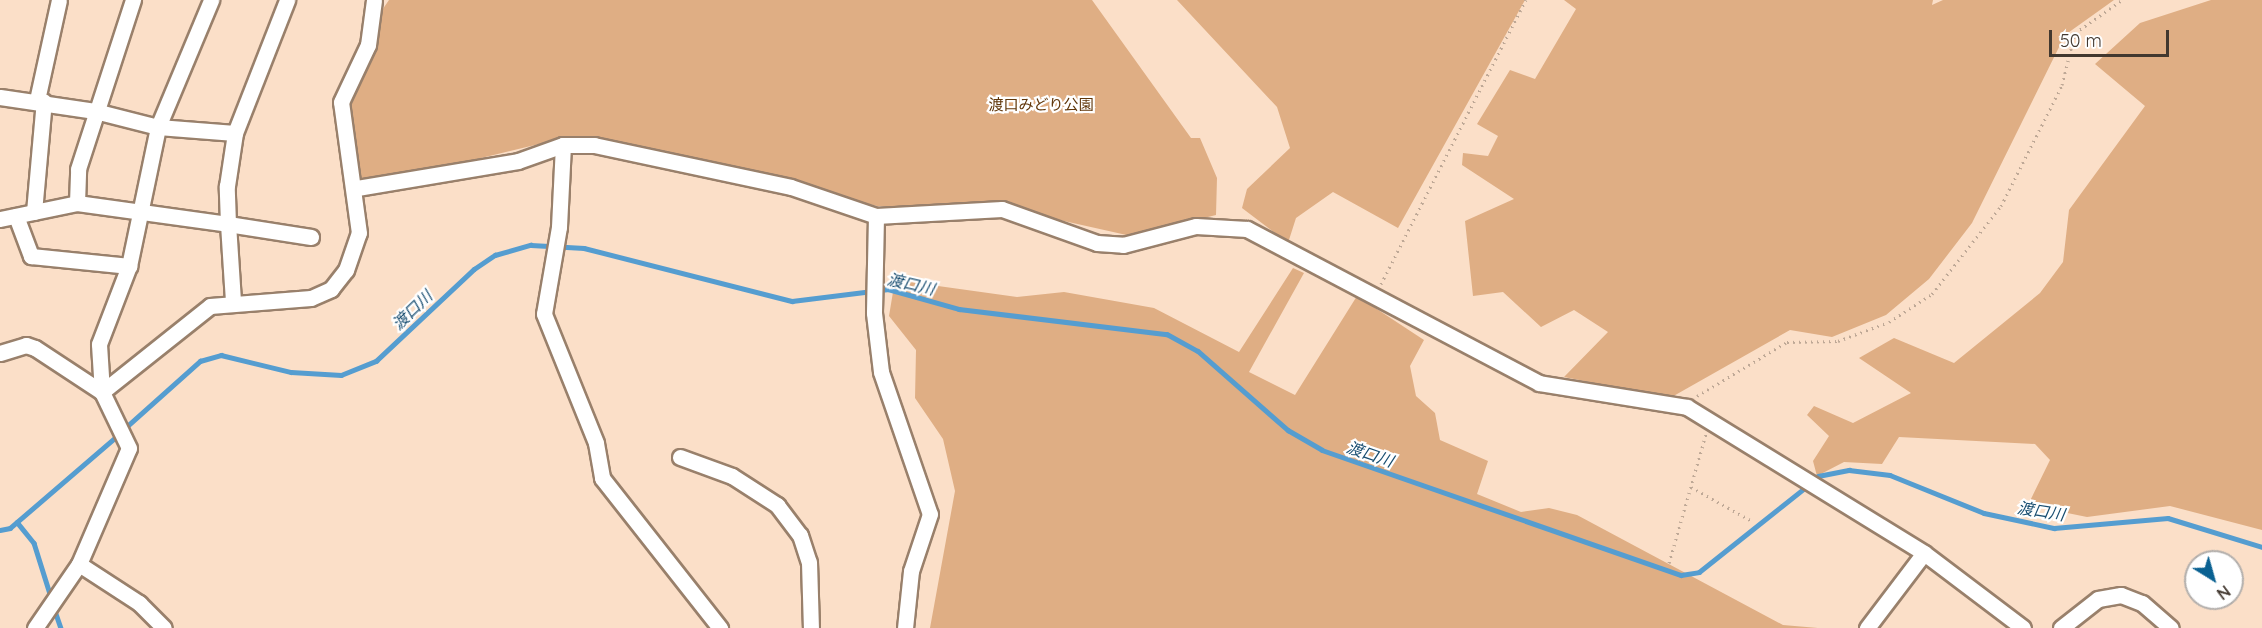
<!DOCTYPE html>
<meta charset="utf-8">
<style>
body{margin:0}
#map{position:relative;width:2262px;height:628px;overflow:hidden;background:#fbdfc8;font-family:Quicksand,"Noto Sans JP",sans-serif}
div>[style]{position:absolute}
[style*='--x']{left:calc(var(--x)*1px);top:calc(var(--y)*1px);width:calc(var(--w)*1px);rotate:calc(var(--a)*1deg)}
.green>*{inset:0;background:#dfae84}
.stream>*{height:4.5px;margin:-2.25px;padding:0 2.25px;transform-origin:2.25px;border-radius:2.25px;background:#559dd0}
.path>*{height:3px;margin-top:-1.5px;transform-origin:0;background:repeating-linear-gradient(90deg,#bea896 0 1.5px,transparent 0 6px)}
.roads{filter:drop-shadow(2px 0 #99806b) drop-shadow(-2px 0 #99806b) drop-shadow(0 2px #99806b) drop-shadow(0 -2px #99806b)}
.minor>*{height:15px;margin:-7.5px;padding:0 7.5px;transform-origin:7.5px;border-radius:7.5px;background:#fff}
span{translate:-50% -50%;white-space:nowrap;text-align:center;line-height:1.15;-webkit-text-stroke:4.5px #fff;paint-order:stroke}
.park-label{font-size:15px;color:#603609}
.water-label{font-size:16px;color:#194e71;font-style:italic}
.north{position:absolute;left:2184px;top:550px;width:60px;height:60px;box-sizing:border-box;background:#fff;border:2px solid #b3afac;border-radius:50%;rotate:143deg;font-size:16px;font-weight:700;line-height:24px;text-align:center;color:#42382f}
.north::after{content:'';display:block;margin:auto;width:21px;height:27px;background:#0a6192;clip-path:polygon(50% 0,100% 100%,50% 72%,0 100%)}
.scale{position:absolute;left:2049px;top:30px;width:120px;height:27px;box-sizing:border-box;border:3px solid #42382f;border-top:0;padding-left:8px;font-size:18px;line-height:21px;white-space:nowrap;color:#42382f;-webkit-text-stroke:4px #fff;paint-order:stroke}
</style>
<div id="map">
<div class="green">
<i style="clip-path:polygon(389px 0,1092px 0,1191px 138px,1200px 138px,1217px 178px,1216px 215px,1131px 236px,1002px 207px,877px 206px,778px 180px,564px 138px,357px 188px,341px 105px,374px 22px)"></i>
<i style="clip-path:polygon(1177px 0,1525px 0,1398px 228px,1333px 192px,1296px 218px,1288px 243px,1242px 208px,1247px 189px,1290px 148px,1277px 107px)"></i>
<i style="clip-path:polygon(1564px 0,1933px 0,1932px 5px,1943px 0,2114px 0,2065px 35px,1972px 223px,1929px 279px,1886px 315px,1832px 337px,1790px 330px,1670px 398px,1564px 377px,1608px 332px,1574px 310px,1541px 327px,1503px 292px,1473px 296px,1465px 221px,1514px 199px,1462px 165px,1463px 153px,1488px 156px,1498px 136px,1477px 124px,1510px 70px,1535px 79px,1576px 9px)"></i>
<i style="clip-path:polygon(2211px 0,2262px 0,2262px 530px,2170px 506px,2087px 517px,2028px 505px,2050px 460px,2035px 444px,1899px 437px,1882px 464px,1844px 462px,1817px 476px,1813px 461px,1829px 436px,1807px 415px,1814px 406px,1853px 423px,1911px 393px,1859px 358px,1894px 338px,1954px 363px,2040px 293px,2063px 262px,2069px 210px,2145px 106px,2095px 64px,2140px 23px)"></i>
<i style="clip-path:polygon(1293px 268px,1304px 273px,1249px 372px,1295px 395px,1357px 296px,1424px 340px,1410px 366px,1416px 396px,1435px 413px,1440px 440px,1488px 461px,1477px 494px,1521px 512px,1549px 508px,1577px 515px,1783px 625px,1818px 628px,930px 628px,955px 491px,943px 439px,915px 398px,916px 350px,889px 316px,895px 280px,1017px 297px,1064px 292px,1154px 308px,1239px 352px)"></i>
</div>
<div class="stream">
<i style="--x:124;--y:429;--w:102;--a:-41.8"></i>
<i style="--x:200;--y:361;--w:22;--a:-16"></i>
<i style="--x:221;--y:355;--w:72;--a:13.7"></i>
<i style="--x:291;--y:372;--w:50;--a:3.4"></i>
<i style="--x:341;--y:375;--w:38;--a:-22"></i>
<i style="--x:376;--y:361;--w:134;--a:-43.2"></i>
<i style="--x:474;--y:269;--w:25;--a:-34"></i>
<i style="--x:495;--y:255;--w:37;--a:-16"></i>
<i style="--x:531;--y:245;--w:53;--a:3.2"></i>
<i style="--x:584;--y:248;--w:215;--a:14.3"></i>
<i style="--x:792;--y:301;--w:97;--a:-7.1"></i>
<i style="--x:888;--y:289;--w:74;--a:15.7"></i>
<i style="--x:959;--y:309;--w:209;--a:6.9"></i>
<i style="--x:1167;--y:334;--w:35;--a:29"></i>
<i style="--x:1198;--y:351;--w:120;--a:41.3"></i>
<i style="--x:1288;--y:430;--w:39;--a:30"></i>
<i style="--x:1322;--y:450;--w:380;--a:19.2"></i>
<i style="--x:1681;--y:575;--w:18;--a:-9"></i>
<i style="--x:1699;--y:572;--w:137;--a:-38.5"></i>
<i style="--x:1818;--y:476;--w:32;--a:-11"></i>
<i style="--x:1849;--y:470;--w:41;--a:7"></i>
<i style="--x:1890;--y:475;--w:101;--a:22"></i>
<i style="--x:1984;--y:513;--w:72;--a:12.1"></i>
<i style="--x:2054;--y:528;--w:114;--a:-5"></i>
<i style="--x:2168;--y:518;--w:98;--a:17.1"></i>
<i style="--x:17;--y:522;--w:27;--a:51"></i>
<i style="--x:34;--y:543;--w:57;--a:72.5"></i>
<i style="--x:0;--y:530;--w:10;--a:-11"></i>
<i style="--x:10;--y:528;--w:143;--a:-40.7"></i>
<i style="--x:54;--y:608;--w:21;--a:71"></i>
</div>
<div class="path">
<i style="--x:1381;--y:284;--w:319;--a:-63"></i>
<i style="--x:1697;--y:396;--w:105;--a:-31"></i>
<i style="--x:1787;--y:342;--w:51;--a:-1.1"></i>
<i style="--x:1838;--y:341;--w:54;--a:-20.4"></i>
<i style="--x:1889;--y:322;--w:51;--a:-33.1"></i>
<i style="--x:1932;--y:294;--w:112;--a:-51.9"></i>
<i style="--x:2001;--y:206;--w:136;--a:-63.2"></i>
<i style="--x:2062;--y:85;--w:54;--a:-76"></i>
<i style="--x:2075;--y:33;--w:57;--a:-35.1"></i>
<i style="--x:1691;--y:487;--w:68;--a:29.2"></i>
<i style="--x:1669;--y:563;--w:134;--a:-74"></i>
</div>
<div class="roads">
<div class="minor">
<i style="--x:0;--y:97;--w:96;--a:8.4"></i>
<i style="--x:95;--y:111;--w:65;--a:14.3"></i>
<i style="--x:158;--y:127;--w:77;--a:4.5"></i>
<i style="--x:37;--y:100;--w:102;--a:-77.6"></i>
<i style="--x:563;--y:145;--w:82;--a:92.8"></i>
<i style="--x:559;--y:227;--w:88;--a:99.8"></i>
<i style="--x:544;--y:314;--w:139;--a:68"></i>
<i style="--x:596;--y:443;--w:36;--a:80"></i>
<i style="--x:602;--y:478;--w:191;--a:51.8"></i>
<i style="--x:357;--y:188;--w:163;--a:-9.5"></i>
<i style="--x:518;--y:161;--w:48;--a:-19.6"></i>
<i style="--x:563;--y:145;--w:31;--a:0"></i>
<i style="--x:594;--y:145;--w:201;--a:12"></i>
<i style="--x:791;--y:187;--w:90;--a:18.8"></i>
<i style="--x:876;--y:216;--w:126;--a:-3.2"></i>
<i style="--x:1002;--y:209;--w:101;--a:19.7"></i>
<i style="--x:1097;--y:243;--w:26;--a:4"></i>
<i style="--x:1123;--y:245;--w:75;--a:-14.6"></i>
<i style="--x:1196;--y:226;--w:51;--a:3.4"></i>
<i style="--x:1247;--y:229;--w:330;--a:27.8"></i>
<i style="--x:1539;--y:383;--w:150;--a:9.2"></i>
<i style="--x:1687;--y:407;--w:278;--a:31.6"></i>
<i style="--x:1924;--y:553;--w:124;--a:37.1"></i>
<i style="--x:77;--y:203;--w:34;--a:-88"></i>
<i style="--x:78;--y:169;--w:178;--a:-72"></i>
<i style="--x:34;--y:212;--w:111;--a:-84.9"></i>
<i style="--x:16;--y:216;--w:43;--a:69.4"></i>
<i style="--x:31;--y:256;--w:99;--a:5.8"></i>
<i style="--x:876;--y:216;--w:97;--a:91.2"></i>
<i style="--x:874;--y:313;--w:59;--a:83.2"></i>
<i style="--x:881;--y:372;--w:150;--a:71"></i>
<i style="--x:930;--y:514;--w:60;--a:108.4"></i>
<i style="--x:911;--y:571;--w:57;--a:96"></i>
<i style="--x:0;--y:219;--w:79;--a:-11.7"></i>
<i style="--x:77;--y:203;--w:152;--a:7.9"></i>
<i style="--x:228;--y:224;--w:38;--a:-92"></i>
<i style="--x:227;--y:186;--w:54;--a:-81.4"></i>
<i style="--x:235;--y:133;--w:143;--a:-68.6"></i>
<i style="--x:233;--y:301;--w:77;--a:-93.7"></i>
<i style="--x:228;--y:224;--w:84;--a:8.9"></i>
<i style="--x:0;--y:353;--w:27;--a:-17"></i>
<i style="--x:26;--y:345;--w:9;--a:18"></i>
<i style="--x:35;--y:348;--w:80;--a:33.3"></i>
<i style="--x:102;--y:392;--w:138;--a:-38.5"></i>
<i style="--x:210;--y:306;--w:101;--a:-4.5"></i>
<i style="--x:311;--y:298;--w:22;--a:-24"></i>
<i style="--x:331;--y:289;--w:24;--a:-52"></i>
<i style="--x:346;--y:270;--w:39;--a:-71"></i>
<i style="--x:359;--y:233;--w:132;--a:-97.8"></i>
<i style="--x:341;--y:102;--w:63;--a:-64.7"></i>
<i style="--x:368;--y:45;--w:45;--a:-82.4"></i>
<i style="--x:680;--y:457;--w:55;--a:20.1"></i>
<i style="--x:732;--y:476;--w:54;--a:32.8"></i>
<i style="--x:777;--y:505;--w:38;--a:53"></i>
<i style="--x:800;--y:535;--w:28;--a:72"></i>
<i style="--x:809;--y:562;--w:66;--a:88.3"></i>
<i style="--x:79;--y:564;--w:72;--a:33"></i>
<i style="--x:139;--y:603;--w:35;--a:45"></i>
<i style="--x:35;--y:628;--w:78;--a:-55.5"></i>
<i style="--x:79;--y:564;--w:126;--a:-66.7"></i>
<i style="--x:129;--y:448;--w:62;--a:-115.7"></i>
<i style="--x:102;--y:392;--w:48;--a:-93.6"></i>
<i style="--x:99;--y:344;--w:84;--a:-69"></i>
<i style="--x:129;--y:266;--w:142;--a:-78.2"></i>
<i style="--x:158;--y:127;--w:138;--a:-67.3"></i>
<i style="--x:1867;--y:628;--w:94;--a:-52.8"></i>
<i style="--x:2061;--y:628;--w:47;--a:-38.1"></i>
<i style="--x:2098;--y:599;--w:23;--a:-10"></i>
<i style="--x:2121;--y:595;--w:22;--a:21"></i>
<i style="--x:2142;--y:603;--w:38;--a:41"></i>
</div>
</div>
<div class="park-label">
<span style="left:1041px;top:105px">渡口みどり公園</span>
</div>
<div class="water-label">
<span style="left:911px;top:284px;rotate:13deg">渡口川</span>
<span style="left:412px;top:310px;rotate:-44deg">渡口川</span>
<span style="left:1370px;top:454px;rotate:19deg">渡口川</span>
<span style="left:2041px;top:511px;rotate:9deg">渡口川</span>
</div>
<div class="north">N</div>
<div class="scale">50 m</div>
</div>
